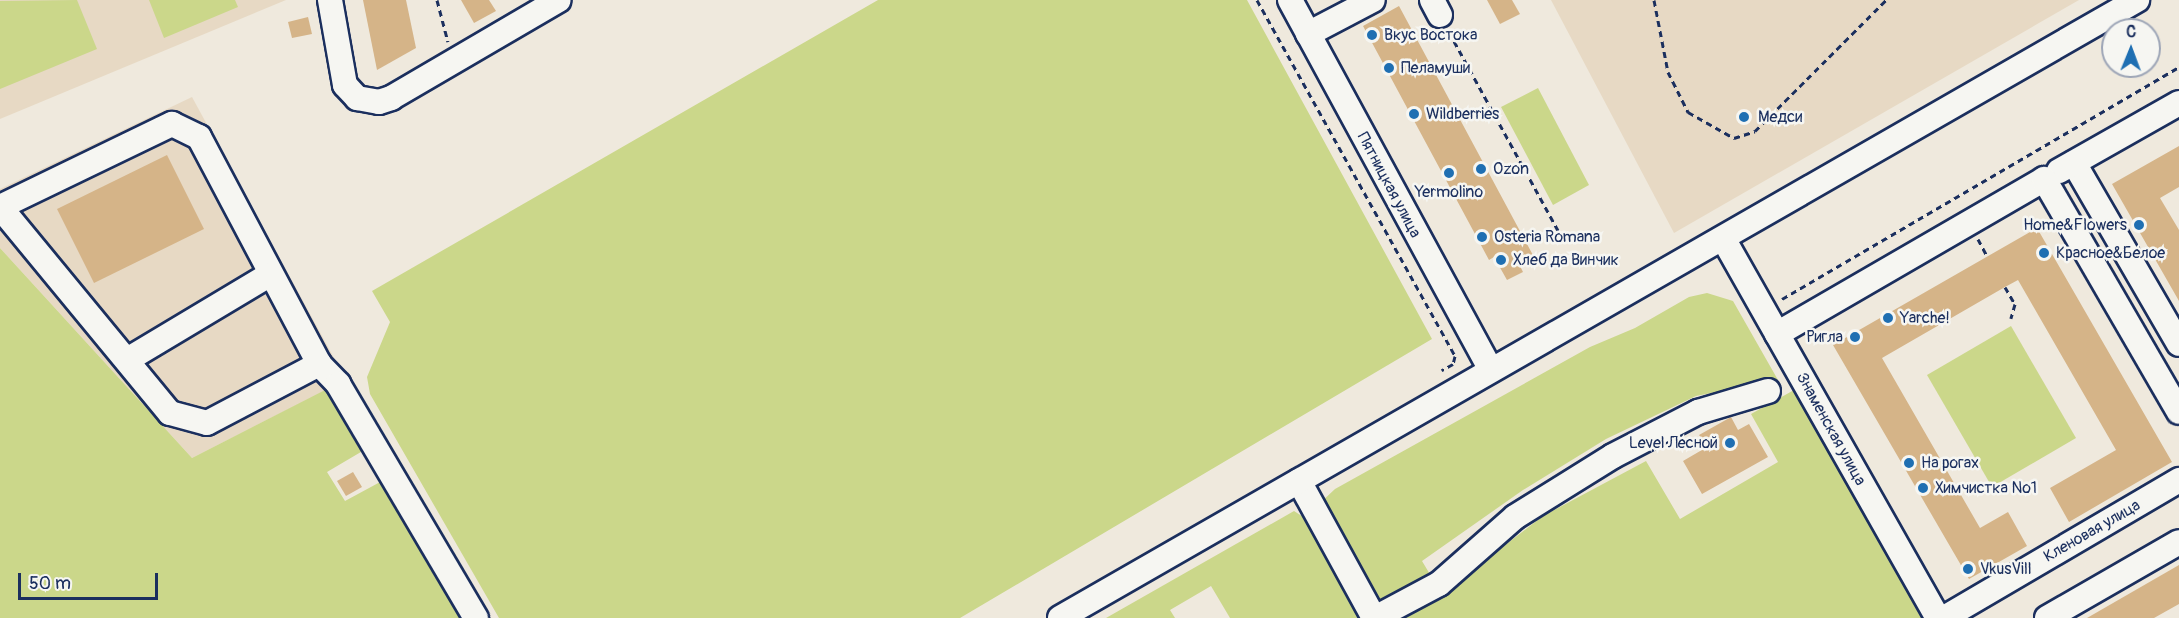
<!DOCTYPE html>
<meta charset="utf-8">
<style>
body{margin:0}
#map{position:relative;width:2179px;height:618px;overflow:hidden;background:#efe9dd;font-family:Pangolin,sans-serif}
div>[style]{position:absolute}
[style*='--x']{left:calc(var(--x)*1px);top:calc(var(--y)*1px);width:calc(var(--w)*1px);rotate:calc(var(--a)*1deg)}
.built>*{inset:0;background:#e7d9c4}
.green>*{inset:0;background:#cbd78a}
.building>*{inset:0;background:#d5b488}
.path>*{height:3px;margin-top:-1.5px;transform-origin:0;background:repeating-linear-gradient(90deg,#1b2f5e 0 6px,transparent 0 10.5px)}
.roads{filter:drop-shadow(2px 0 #1b2f5e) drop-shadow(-2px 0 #1b2f5e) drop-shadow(0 2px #1b2f5e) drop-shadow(0 -2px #1b2f5e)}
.minor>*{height:24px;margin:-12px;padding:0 12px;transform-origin:12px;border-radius:12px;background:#f6f6f2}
.dots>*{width:16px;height:16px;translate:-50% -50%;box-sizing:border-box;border:3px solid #f6f6f2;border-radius:50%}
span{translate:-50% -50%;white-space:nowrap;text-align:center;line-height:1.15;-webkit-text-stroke:5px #f6f6f2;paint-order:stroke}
.poi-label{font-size:16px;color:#1b2f5e}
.left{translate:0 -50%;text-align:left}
.right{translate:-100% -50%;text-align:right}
.street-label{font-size:16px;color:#1b2f5e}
.north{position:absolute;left:2101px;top:18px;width:60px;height:60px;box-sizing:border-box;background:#f6f6f2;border:2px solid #9ea6b7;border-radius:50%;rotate:1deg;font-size:16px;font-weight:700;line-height:24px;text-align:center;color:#1b2f5e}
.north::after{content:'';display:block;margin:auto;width:21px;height:27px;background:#1f6fb2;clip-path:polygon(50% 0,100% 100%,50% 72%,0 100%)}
.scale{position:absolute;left:18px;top:573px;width:140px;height:27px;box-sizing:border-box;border:3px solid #1b2f5e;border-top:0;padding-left:8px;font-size:18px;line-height:21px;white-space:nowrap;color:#1b2f5e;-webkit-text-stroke:4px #f6f6f2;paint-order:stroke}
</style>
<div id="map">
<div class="built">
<i style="clip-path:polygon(0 0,286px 0,0 119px)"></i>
<i style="clip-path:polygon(1551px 0,2079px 0,1674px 233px)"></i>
<i style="clip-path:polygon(192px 97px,346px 380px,192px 458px,0 248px,0 189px)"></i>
</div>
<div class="green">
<i style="clip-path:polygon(77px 0,97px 49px,0 89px,0 1px)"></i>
<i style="clip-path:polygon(149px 0,235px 0,238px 7px,164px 38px)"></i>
<i style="clip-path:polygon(878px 0,1247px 0,1432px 339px,960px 618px,499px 618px,370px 394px,367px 377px,390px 322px,372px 291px)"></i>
<i style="clip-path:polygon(1538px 88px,1589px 185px,1553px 205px,1501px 107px)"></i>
<i style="clip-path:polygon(0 248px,192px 458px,329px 388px,366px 449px,327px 472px,345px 501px,382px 481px,460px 618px,0 618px)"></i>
<i style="clip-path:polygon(1707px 293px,1733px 301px,1778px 380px,1696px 396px,1606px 439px,1523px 490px,1422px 561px,1431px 576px,1378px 605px,1319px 504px,1335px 489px,1590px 347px,1635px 328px,1689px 297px)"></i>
<i style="clip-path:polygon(2011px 326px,2076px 438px,1992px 487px,1927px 375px)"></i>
<i style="clip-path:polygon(1794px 390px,1924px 618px,1397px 618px,1453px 585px,1543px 516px,1646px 461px,1680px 519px,1778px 462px,1751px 414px)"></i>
<i style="clip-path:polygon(1294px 511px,1308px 520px,1361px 618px,1230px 618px,1211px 586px,1170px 610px,1175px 618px,1106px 618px)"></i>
</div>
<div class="building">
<i style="clip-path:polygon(363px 0,406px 0,416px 48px,377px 70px)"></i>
<i style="clip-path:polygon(461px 0,489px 0,496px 11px,474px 23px)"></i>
<i style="clip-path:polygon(1487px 0,1512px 0,1520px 14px,1500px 24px)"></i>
<i style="clip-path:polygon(1399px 6px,1534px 257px,1519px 264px,1523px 272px,1507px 280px,1494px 257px,1489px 260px,1363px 26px)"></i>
<i style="clip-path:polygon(308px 17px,312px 34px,292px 38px,288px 22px)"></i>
<i style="clip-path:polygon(2179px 146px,2179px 187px,2160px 198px,2179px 230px,2179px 301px,2112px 184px)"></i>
<i style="clip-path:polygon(167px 155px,204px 229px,94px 283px,57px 209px)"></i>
<i style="clip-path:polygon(2037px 228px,2172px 462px,2069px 522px,2050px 488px,2116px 450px,2018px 280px,2005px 287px,1882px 358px,1980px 528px,2008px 512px,2027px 546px,1969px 579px,1833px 345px)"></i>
<i style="clip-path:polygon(1731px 417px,1738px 430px,1749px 424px,1768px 457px,1702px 494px,1683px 461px,1707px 447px,1699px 435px)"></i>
<i style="clip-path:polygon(353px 472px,362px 487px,346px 496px,337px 481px)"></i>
<i style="clip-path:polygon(2179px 565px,2179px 604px,2154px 618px,2087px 618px)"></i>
</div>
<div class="path">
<i style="--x:437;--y:0;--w:43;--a:75.3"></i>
<i style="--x:1257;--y:0;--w:407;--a:60.9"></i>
<i style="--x:1455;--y:356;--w:8;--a:104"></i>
<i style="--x:1453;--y:364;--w:13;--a:151"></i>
<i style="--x:1654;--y:0;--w:73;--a:79"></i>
<i style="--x:1668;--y:72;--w:45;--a:63.4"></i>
<i style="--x:1688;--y:112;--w:53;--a:29.5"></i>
<i style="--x:1734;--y:138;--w:22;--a:-18"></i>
<i style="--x:1755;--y:131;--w:185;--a:-45"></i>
<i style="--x:1449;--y:32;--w:233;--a:61.2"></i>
<i style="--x:1978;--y:239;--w:19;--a:62"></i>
<i style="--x:2005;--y:287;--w:20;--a:60"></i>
<i style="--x:2015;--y:304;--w:15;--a:106"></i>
<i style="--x:1782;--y:299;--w:460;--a:-30.3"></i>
</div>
<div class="roads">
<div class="minor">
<i style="--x:330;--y:0;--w:86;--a:80"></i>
<i style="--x:345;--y:85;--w:18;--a:47"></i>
<i style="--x:357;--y:98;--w:22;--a:10"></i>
<i style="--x:379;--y:102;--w:13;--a:-18"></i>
<i style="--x:391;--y:98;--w:194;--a:-30.3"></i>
<i style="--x:1290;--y:0;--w:420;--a:61.5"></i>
<i style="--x:1432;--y:0;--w:17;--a:62"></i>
<i style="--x:1308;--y:34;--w:73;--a:-27.6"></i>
<i style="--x:2074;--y:163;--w:209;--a:59.9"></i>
<i style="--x:2059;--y:171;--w:138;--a:-29.5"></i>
<i style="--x:0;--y:207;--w:191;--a:-25.8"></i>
<i style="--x:172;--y:124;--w:30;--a:26"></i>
<i style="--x:199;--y:137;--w:257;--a:62.1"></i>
<i style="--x:319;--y:364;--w:28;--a:46"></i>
<i style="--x:338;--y:384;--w:272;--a:59.5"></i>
<i style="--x:0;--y:207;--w:267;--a:50.5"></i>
<i style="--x:170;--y:413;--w:38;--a:15"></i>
<i style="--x:207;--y:423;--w:127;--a:-27.8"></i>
<i style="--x:1724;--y:240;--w:434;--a:60.5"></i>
<i style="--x:1777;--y:334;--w:309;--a:-30.1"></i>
<i style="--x:2044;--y:179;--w:269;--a:59.9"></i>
<i style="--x:127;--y:360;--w:165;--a:-30.9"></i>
<i style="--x:1299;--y:481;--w:156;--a:61.3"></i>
<i style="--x:1060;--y:618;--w:1242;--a:-29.85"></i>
<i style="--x:1375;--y:618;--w:72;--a:-28"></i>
<i style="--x:1439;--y:584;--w:101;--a:-41.4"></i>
<i style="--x:1515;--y:517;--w:115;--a:-31.9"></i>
<i style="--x:1613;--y:456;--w:96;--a:-27.4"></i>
<i style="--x:1698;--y:412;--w:73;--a:-16.7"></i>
<i style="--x:1944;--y:618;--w:273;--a:-30.4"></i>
<i style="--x:2047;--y:618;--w:152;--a:-29.9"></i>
</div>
</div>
<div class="dots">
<i style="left:1372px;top:35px;background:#1f6fb2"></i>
<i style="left:1389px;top:68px;background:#1f6fb2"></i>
<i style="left:1414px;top:114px;background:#1f6fb2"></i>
<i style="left:1744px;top:117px;background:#1f6fb2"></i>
<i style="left:1481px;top:169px;background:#1f6fb2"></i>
<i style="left:1449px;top:173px;background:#1f6fb2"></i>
<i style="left:2139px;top:225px;background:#1f6fb2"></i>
<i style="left:1482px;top:237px;background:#1f6fb2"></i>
<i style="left:2044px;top:253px;background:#1f6fb2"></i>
<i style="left:1501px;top:260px;background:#1f6fb2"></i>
<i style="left:1888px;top:318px;background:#1f6fb2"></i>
<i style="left:1855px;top:337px;background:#1f6fb2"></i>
<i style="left:1730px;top:443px;background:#1f6fb2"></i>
<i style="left:1909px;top:463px;background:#1f6fb2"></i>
<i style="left:1923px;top:488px;background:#1f6fb2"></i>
<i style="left:1968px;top:569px;background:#1f6fb2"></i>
</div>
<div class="poi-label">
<span class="left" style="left:1384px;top:35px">Вкус Востока</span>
<span class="left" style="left:1401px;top:68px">Пеламуши</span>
<span class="left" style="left:1426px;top:114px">Wildberries</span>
<span class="left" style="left:1758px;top:117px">Медси</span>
<span class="left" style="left:1493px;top:169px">Ozon</span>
<span style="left:1449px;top:192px">Yermolino</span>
<span class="right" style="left:2127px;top:225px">Home&amp;Flowers</span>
<span class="left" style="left:1494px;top:237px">Osteria Romana</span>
<span class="left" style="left:2056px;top:253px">Красное&amp;Белое</span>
<span class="left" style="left:1513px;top:260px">Хлеб да Винчик</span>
<span class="left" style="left:1900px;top:318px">Yarche!</span>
<span class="right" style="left:1843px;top:337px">Ригла</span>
<span class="right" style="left:1718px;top:443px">Level Лесной</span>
<span class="left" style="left:1921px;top:463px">На рогах</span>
<span class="left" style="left:1935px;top:488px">Химчистка №1</span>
<span class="left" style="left:1980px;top:569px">VkusVill</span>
</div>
<div class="street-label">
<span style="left:1389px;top:185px;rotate:62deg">Пятницкая улица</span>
<span style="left:1831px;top:429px;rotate:61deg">Знаменская улица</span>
<span style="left:2092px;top:531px;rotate:-30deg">Кленовая улица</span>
</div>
<div class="north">С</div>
<div class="scale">50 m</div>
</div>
